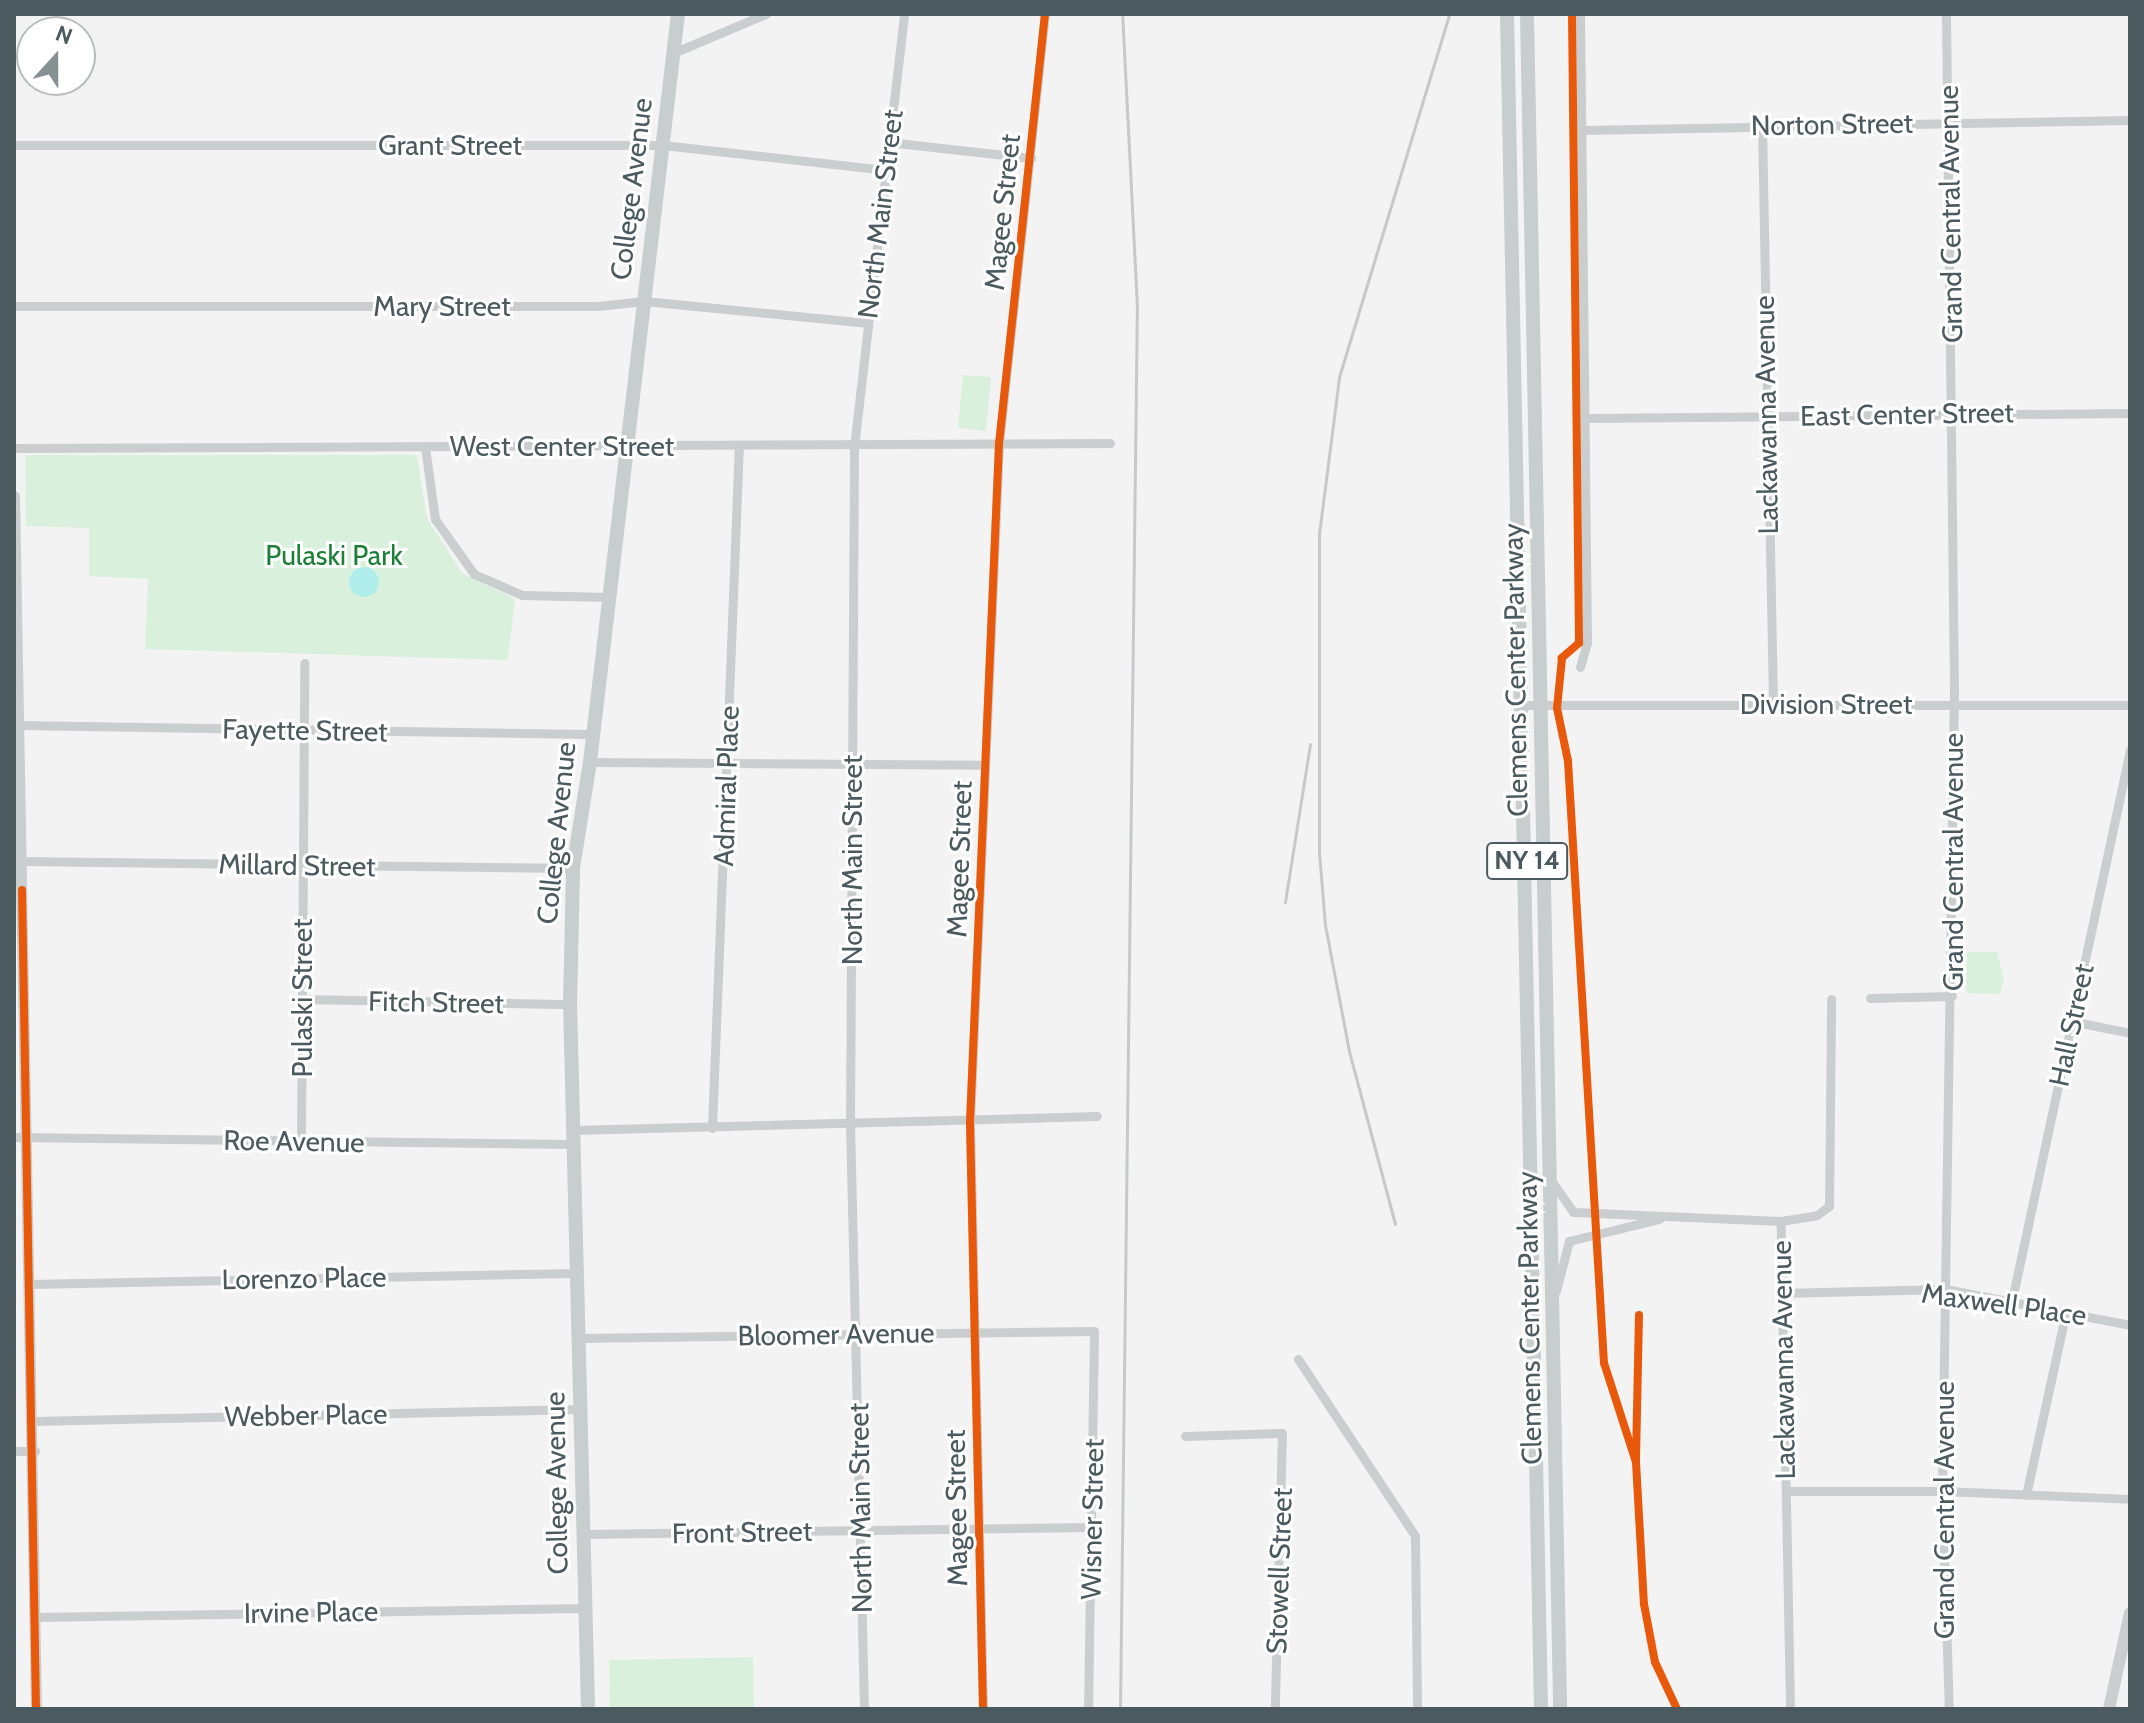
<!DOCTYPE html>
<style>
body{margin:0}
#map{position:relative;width:2144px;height:1723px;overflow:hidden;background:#f3f3f3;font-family:Cabin,sans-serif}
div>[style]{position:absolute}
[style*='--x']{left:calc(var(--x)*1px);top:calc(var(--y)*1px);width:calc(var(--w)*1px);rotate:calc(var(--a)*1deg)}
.green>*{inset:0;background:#d9f1dc}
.water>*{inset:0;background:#afedeb}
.round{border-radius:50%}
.minor>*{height:9px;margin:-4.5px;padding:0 4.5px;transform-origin:4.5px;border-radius:4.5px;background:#cacecf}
.tertiary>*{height:11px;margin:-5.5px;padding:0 5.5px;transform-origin:5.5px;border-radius:5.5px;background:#cacecf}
.secondary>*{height:12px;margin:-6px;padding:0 6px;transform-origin:6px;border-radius:6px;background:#cacece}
.primary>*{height:14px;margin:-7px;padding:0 7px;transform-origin:7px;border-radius:7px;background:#c8cdce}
.rail>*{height:3px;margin:-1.5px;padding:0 1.5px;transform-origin:1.5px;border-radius:1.5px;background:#c6c8ca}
.cycleway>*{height:8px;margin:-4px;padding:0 4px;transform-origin:4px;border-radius:4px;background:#e8590c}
span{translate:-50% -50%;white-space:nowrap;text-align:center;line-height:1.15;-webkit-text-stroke:6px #fff;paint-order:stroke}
.shield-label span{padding:2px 6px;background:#fff;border:2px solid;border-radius:6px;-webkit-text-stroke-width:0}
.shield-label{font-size:26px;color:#4a5a5f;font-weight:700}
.street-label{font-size:28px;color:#4a5a5f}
.park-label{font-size:28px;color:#1b8036}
.frame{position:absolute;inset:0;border:16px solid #4a5a5f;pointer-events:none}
.north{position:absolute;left:16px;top:16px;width:80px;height:80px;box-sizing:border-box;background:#fff;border:2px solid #b7bdbf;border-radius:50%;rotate:21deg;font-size:22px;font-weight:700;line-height:32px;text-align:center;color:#4a5a5f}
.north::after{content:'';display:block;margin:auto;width:28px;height:36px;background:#859093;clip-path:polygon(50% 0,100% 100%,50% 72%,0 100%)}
</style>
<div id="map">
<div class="green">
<i style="clip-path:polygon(963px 375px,991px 377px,986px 431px,958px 428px)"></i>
<i style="clip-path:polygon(25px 455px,417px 455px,427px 518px,462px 573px,515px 599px,508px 660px,145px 649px,148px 579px,89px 576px,89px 528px,26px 526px)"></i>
<i style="clip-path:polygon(1967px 952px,1997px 952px,2004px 979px,2000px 994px,1966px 993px)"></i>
<i style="clip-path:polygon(753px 1657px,754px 1709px,610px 1709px,609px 1660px)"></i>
</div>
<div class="water">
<i class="round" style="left:349px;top:567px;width:30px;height:30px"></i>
</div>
<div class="minor">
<i style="--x:1946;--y:14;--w:678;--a:89.32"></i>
<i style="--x:1954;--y:692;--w:799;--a:90.86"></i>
<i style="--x:1942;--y:1491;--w:218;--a:88.2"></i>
<i style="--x:673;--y:53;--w:101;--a:-22.8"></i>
<i style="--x:1762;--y:125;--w:579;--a:88.91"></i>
<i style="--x:1582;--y:130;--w:548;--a:-1.05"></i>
<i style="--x:888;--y:142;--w:144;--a:6.4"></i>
<i style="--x:14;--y:145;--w:649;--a:0"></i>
<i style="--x:663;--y:145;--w:223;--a:6.4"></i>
<i style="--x:14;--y:306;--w:584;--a:0"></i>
<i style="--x:598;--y:306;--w:46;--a:-6.2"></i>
<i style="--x:644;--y:301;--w:225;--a:5.6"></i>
<i style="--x:1587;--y:418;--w:543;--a:-0.53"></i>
<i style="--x:425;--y:447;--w:73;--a:82.1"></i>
<i style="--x:435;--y:519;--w:67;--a:54.7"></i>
<i style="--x:474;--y:574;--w:52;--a:23.6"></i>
<i style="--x:522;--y:595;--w:87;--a:1.3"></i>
<i style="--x:14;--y:448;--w:1096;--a:-0.26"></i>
<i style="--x:1580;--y:667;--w:25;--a:-74"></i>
<i style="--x:1587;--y:643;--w:629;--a:-90.64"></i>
<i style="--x:1523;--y:705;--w:607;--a:0"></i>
<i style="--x:19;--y:725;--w:572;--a:0.9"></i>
<i style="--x:590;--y:762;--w:395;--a:0.4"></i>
<i style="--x:22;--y:861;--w:551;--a:0.73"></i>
<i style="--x:1870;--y:998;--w:82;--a:-1.4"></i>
<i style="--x:302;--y:999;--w:268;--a:1.1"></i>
<i style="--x:2071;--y:1021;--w:60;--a:11.5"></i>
<i style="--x:712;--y:1128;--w:684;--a:-87.74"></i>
<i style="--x:573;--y:1130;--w:524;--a:-1.53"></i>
<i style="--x:14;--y:1137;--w:560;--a:0.72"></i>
<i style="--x:301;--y:1141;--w:478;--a:-89.6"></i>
<i style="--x:1553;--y:1183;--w:35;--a:55"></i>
<i style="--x:1573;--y:1212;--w:208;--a:2.5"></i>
<i style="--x:31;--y:1284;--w:545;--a:-1.16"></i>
<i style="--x:1556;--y:1291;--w:52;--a:-75.4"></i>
<i style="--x:1569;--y:1241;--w:93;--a:-13.7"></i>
<i style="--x:1781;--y:1293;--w:164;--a:-1.4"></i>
<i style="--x:1945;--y:1289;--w:188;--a:11"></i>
<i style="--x:2012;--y:1300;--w:563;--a:-77.89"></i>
<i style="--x:578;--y:1338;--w:516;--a:-0.78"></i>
<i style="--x:1094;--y:1331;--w:376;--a:90.9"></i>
<i style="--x:1298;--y:1359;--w:212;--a:56.5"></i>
<i style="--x:1415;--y:1536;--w:173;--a:89.3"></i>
<i style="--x:32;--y:1421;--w:549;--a:-1.25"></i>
<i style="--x:1185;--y:1436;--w:97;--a:-1.8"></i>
<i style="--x:1282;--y:1433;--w:276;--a:91.5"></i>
<i style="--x:14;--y:1451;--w:21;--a:0"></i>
<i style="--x:1786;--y:1491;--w:156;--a:0"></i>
<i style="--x:1942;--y:1491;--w:188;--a:2.4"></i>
<i style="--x:2026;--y:1495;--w:188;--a:-77.7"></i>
<i style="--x:583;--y:1534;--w:510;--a:-0.79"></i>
<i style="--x:37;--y:1617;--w:548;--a:-0.94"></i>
<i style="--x:864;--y:1709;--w:584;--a:-91.37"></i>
<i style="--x:850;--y:1125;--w:678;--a:-89.66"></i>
<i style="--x:854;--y:447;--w:436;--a:-83.4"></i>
<i style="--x:983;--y:1709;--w:587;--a:-91.27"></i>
<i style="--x:970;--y:1122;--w:679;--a:-87.55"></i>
<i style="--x:999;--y:444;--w:432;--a:-83.9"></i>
<i style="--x:1790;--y:1709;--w:488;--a:-91.1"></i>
<i style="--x:1781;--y:1221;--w:36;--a:-9"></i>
<i style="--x:1817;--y:1215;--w:15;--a:-37"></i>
<i style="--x:1829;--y:1206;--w:207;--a:-89.4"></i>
</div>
<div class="tertiary">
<i style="--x:14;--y:496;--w:1213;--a:88.96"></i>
</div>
<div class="secondary">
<i style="--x:2109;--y:1709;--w:98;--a:-77.7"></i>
</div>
<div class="primary">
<i style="--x:1507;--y:14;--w:1695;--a:88.85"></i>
<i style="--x:1527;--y:14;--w:1695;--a:88.88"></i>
<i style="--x:588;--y:1709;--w:705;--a:-91.46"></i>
<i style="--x:570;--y:1004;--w:136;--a:-88.7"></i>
<i style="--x:573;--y:868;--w:107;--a:-80.9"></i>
<i style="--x:590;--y:762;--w:753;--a:-83.29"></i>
</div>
<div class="rail">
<i style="--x:1285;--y:902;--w:160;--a:-81"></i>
<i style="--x:1395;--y:1224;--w:179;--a:-104.9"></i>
<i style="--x:1349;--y:1051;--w:128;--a:-100.8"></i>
<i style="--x:1325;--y:925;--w:73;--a:-94.7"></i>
<i style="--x:1319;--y:852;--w:318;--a:-90"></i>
<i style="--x:1319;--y:534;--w:158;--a:-82.7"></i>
<i style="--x:1339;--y:377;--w:379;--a:-73.1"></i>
<i style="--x:1120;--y:1709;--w:1402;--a:-89.31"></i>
<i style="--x:1137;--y:307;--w:293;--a:-92.9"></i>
</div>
<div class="cycleway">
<i style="--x:1572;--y:14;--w:629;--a:89.36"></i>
<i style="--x:1579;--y:643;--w:23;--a:139"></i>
<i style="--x:1562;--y:658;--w:50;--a:95.7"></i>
<i style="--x:1557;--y:708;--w:54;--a:78.3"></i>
<i style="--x:1568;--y:761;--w:603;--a:86.58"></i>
<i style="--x:1604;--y:1363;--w:104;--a:72.1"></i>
<i style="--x:22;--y:890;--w:819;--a:89.02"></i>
<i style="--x:1639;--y:1315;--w:147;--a:91.2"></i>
<i style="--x:1636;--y:1462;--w:142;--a:86.8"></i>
<i style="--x:1644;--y:1604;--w:59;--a:79.3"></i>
<i style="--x:1655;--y:1662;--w:52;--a:64.9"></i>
<i style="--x:983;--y:1709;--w:587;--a:-91.27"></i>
<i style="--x:970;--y:1122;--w:679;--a:-87.55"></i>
<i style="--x:999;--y:444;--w:432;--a:-83.9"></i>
</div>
<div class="shield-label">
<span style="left:1527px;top:861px">NY 14</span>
</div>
<div class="street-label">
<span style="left:1832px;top:124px;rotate:-1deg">Norton Street</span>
<span style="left:450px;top:145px">Grant Street</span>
<span style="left:631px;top:189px;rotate:-83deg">College Avenue</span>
<span style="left:1002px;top:212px;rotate:-84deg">Magee Street</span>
<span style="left:880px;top:214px;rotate:-83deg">North Main Street</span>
<span style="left:1950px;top:214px;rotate:-91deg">Grand Central Avenue</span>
<span style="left:442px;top:306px">Mary Street</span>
<span style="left:1907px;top:414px;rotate:-1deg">East Center Street</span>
<span style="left:1766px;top:415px;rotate:-91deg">Lackawanna Avenue</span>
<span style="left:562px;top:446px">West Center Street</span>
<span style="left:1515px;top:670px;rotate:-91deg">Clemens Center Parkway</span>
<span style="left:1826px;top:704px">Division Street</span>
<span style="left:305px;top:730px;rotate:1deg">Fayette Street</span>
<span style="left:726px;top:786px;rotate:-88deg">Admiral Place</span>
<span style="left:556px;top:833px;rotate:-84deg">College Avenue</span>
<span style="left:959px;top:859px;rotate:-88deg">Magee Street</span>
<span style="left:852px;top:860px;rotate:-90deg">North Main Street</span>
<span style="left:1953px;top:862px;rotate:-90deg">Grand Central Avenue</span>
<span style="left:297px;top:865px;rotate:1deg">Millard Street</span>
<span style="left:302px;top:998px;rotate:-90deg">Pulaski Street</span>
<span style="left:436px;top:1002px;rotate:1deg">Fitch Street</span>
<span style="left:2071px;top:1025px;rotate:-78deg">Hall Street</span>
<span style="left:294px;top:1141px;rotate:1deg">Roe Avenue</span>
<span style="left:304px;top:1278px;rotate:-1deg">Lorenzo Place</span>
<span style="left:2004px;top:1304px;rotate:8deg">Maxwell Place</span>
<span style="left:1529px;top:1318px;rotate:-91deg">Clemens Center Parkway</span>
<span style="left:836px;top:1334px;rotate:-1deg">Bloomer Avenue</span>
<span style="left:1783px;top:1360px;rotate:-91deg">Lackawanna Avenue</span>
<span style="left:306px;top:1415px;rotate:-1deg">Webber Place</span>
<span style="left:556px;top:1483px;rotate:-91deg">College Avenue</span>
<span style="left:860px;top:1508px;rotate:-91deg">North Main Street</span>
<span style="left:956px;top:1508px;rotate:-91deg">Magee Street</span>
<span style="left:1944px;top:1510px;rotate:-90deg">Grand Central Avenue</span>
<span style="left:1092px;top:1519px;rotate:-89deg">Wisner Street</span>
<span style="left:742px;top:1532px;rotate:-1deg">Front Street</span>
<span style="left:1279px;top:1571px;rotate:-88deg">Stowell Street</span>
<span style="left:311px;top:1612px;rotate:-1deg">Irvine Place</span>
</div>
<div class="park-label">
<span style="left:334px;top:555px">Pulaski Park</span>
</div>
<div class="frame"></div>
<div class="north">N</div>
</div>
